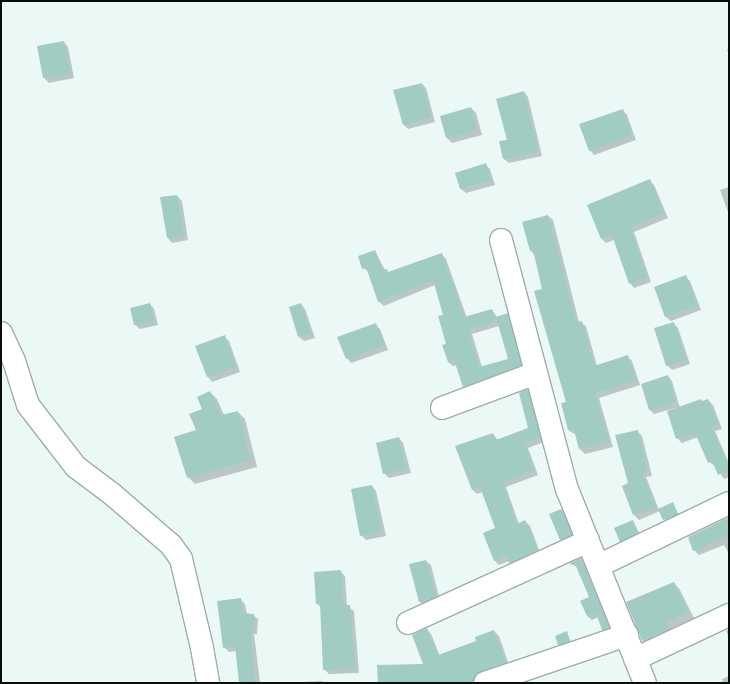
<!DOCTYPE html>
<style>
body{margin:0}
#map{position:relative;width:730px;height:684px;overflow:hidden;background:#eaf9f5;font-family:"Exo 2",sans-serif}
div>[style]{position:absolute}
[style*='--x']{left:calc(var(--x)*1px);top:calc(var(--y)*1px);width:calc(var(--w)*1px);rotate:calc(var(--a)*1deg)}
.shadow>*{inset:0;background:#0003}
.building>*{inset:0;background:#a1ccc3}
.roads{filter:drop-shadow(1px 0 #9fadaa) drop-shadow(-1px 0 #9fadaa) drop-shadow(0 1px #9fadaa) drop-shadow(0 -1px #9fadaa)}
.minor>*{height:22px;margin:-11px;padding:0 11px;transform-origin:11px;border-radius:11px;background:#fff}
span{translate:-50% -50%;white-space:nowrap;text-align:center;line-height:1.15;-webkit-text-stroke:4px #fff;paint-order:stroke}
.frame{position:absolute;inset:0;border:2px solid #090e0d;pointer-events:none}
</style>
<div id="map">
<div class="shadow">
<i style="clip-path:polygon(64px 42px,68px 47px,74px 78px,49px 83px,44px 78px,38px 47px)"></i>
<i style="clip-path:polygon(727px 49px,729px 49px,729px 56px)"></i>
<i style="clip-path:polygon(422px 84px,426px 88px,435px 122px,408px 129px,403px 124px)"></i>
<i style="clip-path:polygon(524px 92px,528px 97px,542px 156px,509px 163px,504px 159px,500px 142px,508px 140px)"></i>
<i style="clip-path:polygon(471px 108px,476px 113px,482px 135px,452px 143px,447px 138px,441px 117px)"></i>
<i style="clip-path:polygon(622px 110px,627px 115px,636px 140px,594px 155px,590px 150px)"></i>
<i style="clip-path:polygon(486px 165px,490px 169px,495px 185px,466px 193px,461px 189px,457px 173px)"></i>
<i style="clip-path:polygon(649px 180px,654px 185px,668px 218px,634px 232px,651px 282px,634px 288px,630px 283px,614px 240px,606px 243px,601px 238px)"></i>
<i style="clip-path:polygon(729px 187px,729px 215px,720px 190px)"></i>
<i style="clip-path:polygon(177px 196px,182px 201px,188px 240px,172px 243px,168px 238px,161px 198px)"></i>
<i style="clip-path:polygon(548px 216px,553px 220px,579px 322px,586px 326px,597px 366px,627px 356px,632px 361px,640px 385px,599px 398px,613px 447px,585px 454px,580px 449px,577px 435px,569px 431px,563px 403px,567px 402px,543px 290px,535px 256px,531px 251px,523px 222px)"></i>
<i style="clip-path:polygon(evenodd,375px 251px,385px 270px,389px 273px,441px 254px,446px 259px,467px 318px,492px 310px,497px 317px,507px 314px,512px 319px,525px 370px,468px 391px,464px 386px,457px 365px,453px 366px,448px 362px,444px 315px,435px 285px,384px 306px,379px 302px,369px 272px,363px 268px,375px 251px,499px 326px,509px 359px,482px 367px,472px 334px,499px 326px)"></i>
<i style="clip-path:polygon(685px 276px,690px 281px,701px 310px,671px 321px,666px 317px,655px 288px)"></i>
<i style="clip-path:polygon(150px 304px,154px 309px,158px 325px,140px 329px,135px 325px)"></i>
<i style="clip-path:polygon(301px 304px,305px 309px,315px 338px,304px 341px,299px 337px,290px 308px)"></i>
<i style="clip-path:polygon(673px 323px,678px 328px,690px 364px,672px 370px,667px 365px)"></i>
<i style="clip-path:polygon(375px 324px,380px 329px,388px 350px,351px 363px,347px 358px)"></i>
<i style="clip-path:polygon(224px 337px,229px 341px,240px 372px,212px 382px,208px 377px,197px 346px)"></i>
<i style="clip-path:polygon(668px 376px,672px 381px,680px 408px,708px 400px,713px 405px,722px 429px,715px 431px,729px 463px,729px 477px,724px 479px,715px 466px,709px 462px,698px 437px,682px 443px,677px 438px,675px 408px,654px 414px,649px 409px)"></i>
<i style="clip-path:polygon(527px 391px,532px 395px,544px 442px,528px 448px,538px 475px,506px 487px,519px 524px,525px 521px,530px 526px,541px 555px,515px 567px,509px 561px,499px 565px,494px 560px,496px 529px,483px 492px,477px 494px,472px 489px,493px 434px,498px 440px,529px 428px)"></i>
<i style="clip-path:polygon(210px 392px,217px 399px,224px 415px,238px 412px,245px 419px,257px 467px,195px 484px,188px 477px,197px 431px)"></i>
<i style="clip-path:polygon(637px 431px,642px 436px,652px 476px,646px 477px,659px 510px,673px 504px,679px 516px,666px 522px,660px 511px,639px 520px,634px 515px,623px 486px,629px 484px)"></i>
<i style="clip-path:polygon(399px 438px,403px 443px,411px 473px,389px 478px,384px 473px)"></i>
<i style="clip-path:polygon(372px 486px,376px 491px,386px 536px,366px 540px,361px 535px)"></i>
<i style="clip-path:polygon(561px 510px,566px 514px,576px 539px,566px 544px,561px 539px)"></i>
<i style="clip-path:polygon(729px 518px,729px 554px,724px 545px,699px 555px,694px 550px)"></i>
<i style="clip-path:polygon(633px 521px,642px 538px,625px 546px,620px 541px)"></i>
<i style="clip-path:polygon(581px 559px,585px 563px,613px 632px,607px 634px,603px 630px,598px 617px,592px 620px,587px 616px,590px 598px,578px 568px,571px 563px)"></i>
<i style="clip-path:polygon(426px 561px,431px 565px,440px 601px,425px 606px,420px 602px)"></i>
<i style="clip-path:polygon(340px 571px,345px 576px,347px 606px,354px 611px,359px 673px,329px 674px,324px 669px,321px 607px,317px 604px)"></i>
<i style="clip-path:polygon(674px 583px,680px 590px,694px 618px,672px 628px,675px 634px,649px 647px,643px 641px,627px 603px)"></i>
<i style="clip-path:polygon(240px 599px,245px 604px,247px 614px,253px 615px,258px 619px,257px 634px,254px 634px,260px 683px,240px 683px,236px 651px,229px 652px,224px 647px)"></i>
<i style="clip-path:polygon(426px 629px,431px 634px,440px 656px,477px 642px,494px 631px,499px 636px,510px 668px,479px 683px,379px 683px,424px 664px)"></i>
<i style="clip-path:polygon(729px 630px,729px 638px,726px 631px)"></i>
<i style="clip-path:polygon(566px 633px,572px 643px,561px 646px,559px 644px)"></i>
<i style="clip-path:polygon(729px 676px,729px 683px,723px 683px,722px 679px)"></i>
<i style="clip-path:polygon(321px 681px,324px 683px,289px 683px)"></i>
</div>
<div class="building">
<i style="clip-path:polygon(64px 41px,70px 74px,43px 78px,37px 46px)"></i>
<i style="clip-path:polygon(422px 83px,431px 117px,403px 125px,393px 90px)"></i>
<i style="clip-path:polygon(524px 91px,538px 152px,503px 159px,499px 141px,507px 140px,496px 99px)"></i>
<i style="clip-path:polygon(471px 107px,477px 130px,446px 138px,440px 116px)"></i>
<i style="clip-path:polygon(623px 109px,632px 135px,589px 151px,579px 124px)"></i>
<i style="clip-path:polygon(486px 163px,491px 180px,460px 189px,455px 173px)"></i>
<i style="clip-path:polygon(650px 179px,664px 213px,630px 227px,647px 277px,629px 284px,612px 235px,601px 239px,587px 205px)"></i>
<i style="clip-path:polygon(177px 195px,184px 236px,167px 238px,160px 197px)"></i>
<i style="clip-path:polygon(548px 215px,576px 322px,582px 321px,594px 366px,628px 355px,636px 380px,595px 393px,609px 442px,579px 449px,574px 430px,568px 430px,561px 403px,566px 402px,534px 291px,542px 289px,533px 250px,530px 251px,522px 222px)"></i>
<i style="clip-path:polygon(375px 250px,383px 270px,387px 269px,388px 272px,442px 253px,464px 317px,492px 309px,496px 321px,468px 329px,479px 367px,508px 359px,496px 317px,508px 313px,521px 365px,463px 387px,454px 360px,448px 362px,442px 345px,446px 344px,438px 316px,443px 315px,433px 280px,378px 302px,366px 267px,362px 269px,358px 256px)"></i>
<i style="clip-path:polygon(686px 275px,697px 305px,665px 317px,654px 287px)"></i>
<i style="clip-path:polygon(150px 303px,154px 321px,134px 325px,130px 308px)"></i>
<i style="clip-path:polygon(301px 303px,311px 333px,298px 337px,289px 307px)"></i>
<i style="clip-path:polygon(674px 322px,686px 360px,666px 366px,654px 328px)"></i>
<i style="clip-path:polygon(376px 323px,384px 345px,346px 359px,337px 337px)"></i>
<i style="clip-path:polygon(225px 335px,236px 367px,207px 377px,195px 346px)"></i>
<i style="clip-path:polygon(668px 375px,676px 402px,649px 410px,641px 384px)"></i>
<i style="clip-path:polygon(528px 389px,540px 437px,524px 443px,534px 470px,502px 482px,517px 524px,525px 520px,537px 550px,509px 563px,506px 555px,494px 561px,483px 533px,495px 528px,480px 487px,472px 490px,455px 446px,493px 433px,496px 440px,528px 428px,519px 393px)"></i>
<i style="clip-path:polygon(210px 391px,221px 415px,238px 411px,251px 460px,187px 478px,174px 437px,196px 430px,189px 414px,202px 409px,197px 397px)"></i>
<i style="clip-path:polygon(701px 399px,702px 401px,708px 399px,718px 424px,711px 427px,729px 467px,729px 470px,718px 475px,712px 461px,708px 463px,695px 433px,676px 439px,667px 411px)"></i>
<i style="clip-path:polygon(638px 430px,648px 471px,642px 473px,656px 507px,633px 515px,622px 486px,628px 483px,615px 435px)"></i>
<i style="clip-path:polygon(399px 437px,406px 468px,383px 474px,376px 443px)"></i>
<i style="clip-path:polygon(372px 485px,381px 531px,360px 536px,351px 489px)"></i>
<i style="clip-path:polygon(673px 502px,678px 514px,663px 520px,658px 509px)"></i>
<i style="clip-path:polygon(561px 509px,572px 535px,560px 540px,549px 514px)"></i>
<i style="clip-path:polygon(729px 517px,729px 536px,693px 551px,688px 537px)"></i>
<i style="clip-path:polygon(633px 520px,638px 533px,620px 542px,614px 528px)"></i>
<i style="clip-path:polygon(581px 558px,609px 628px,602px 630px,596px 613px,587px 616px,580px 601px,589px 597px,575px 564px,571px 565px,570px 563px)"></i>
<i style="clip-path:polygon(426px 560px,436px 597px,419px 602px,409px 564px)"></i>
<i style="clip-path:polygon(341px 570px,343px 605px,350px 605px,355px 668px,323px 670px,320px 604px,316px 604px,314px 572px)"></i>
<i style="clip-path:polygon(674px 582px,688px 611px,667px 622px,669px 628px,642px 641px,626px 602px)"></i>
<i style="clip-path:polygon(241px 598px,243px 613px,254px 614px,253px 630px,250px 630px,255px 683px,239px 683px,235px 646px,223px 648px,217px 601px)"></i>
<i style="clip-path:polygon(427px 628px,438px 655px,476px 641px,475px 637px,494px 630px,506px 663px,481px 671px,475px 675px,473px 683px,378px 683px,377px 665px,423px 664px,412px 635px)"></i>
<i style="clip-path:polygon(567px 631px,570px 641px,558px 645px,555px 636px)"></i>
</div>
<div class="roads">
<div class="minor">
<i style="--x:501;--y:240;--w:258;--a:75.2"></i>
<i style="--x:567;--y:489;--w:209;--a:68.1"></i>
<i style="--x:1;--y:333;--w:31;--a:65"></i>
<i style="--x:14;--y:361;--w:46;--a:72.3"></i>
<i style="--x:28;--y:405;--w:78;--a:52.3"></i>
<i style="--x:76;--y:467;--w:45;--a:36.9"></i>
<i style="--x:112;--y:494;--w:78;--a:40.8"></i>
<i style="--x:171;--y:545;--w:17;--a:54"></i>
<i style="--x:181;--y:559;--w:91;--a:76.7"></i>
<i style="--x:202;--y:648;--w:36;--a:80"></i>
<i style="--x:442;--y:408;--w:100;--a:-20.4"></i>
<i style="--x:598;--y:566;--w:145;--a:-25.7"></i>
<i style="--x:408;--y:623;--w:198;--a:-24.5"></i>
<i style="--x:635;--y:659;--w:104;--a:-25.1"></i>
<i style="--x:485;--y:683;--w:150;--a:-18.7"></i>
</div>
</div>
<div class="frame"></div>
</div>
